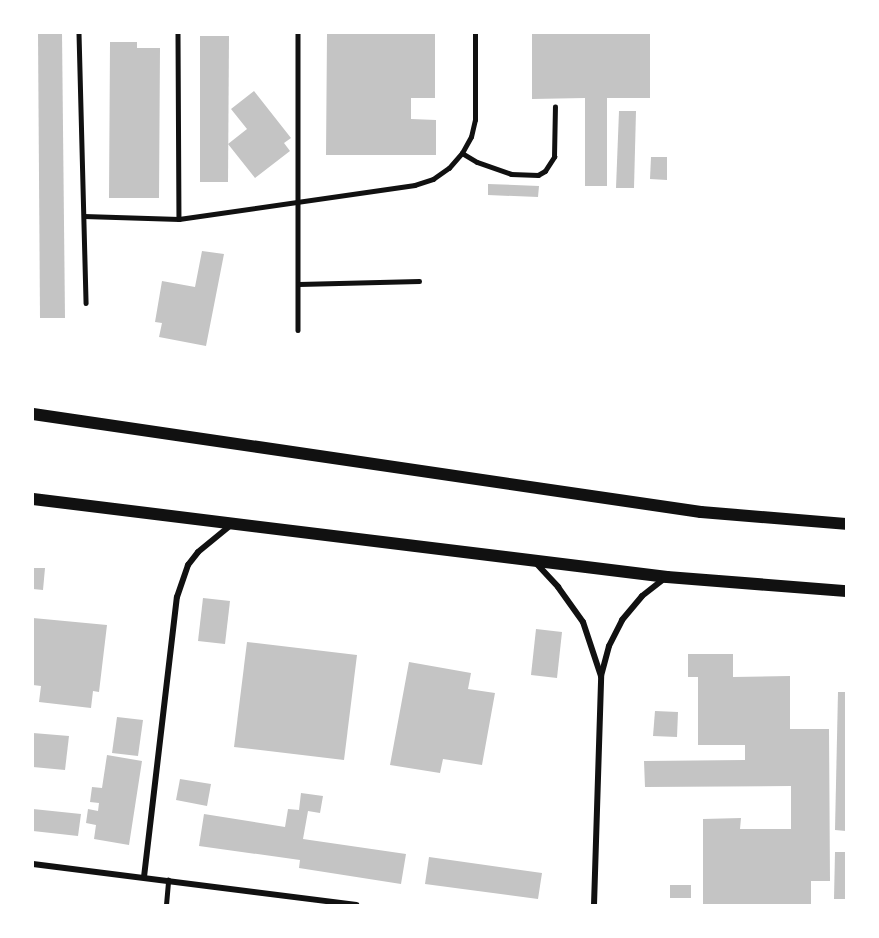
<!DOCTYPE html>
<style>
body{margin:0}
#map{position:relative;width:879px;height:938px;overflow:hidden;background:#fff;font-family:"PT Sans",sans-serif}
div>[style]{position:absolute}
[style*='--x']{left:calc(var(--x)*1px);top:calc(var(--y)*1px);width:calc(var(--w)*1px);rotate:calc(var(--a)*1deg)}
.building>*{inset:0;background:#c4c4c4}
.service>*{height:4.5px;margin:-2.25px;padding:0 2.25px;transform-origin:2.25px;border-radius:2.25px;background:#111}
.minor>*{height:6px;margin:-3px;padding:0 3px;transform-origin:3px;border-radius:3px;background:#111}
.secondary>*{height:12px;margin:-6px;padding:0 6px;transform-origin:6px;border-radius:6px;background:#111}
span{translate:-50% -50%;white-space:nowrap;text-align:center;line-height:1.15;-webkit-text-stroke:5px #fff;paint-order:stroke}
.frame{position:absolute;inset:0;border:34px solid #fff;pointer-events:none}
</style>
<div id="map">
<div class="building">
<i style="clip-path:polygon(38px 33px,62px 33px,65px 318px,40px 318px)"></i>
<i style="clip-path:polygon(327px 33px,435px 33px,435px 98px,411px 98px,411px 119px,436px 120px,436px 155px,326px 155px)"></i>
<i style="clip-path:polygon(532px 33px,650px 33px,650px 98px,607px 98px,607px 186px,585px 186px,585px 98px,532px 99px)"></i>
<i style="clip-path:polygon(200px 36px,229px 36px,228px 182px,200px 182px)"></i>
<i style="clip-path:polygon(110px 42px,137px 42px,137px 48px,160px 48px,159px 198px,109px 198px)"></i>
<i style="clip-path:polygon(254px 91px,291px 138px,284px 143px,290px 151px,255px 178px,228px 144px,247px 129px,231px 109px)"></i>
<i style="clip-path:polygon(619px 111px,636px 111px,634px 188px,616px 188px)"></i>
<i style="clip-path:polygon(651px 157px,667px 157px,667px 180px,650px 179px)"></i>
<i style="clip-path:polygon(488px 184px,539px 186px,538px 197px,488px 195px)"></i>
<i style="clip-path:polygon(202px 251px,224px 254px,206px 346px,159px 337px,162px 323px,155px 322px,162px 281px,195px 287px)"></i>
<i style="clip-path:polygon(33px 568px,45px 568px,43px 590px,33px 589px)"></i>
<i style="clip-path:polygon(203px 598px,230px 601px,225px 644px,198px 641px)"></i>
<i style="clip-path:polygon(33px 618px,107px 625px,99px 692px,93px 691px,91px 708px,39px 702px,41px 686px,33px 685px)"></i>
<i style="clip-path:polygon(536px 629px,562px 632px,557px 678px,531px 675px)"></i>
<i style="clip-path:polygon(247px 642px,357px 655px,344px 760px,234px 747px)"></i>
<i style="clip-path:polygon(688px 654px,733px 654px,733px 677px,790px 676px,790px 729px,829px 729px,830px 881px,811px 881px,811px 905px,703px 905px,703px 819px,741px 818px,740px 829px,791px 829px,791px 786px,645px 787px,644px 761px,745px 760px,745px 745px,698px 745px,698px 677px,688px 677px)"></i>
<i style="clip-path:polygon(409px 662px,471px 673px,468px 689px,495px 693px,482px 765px,443px 759px,440px 773px,390px 765px)"></i>
<i style="clip-path:polygon(838px 692px,846px 692px,846px 831px,835px 830px)"></i>
<i style="clip-path:polygon(655px 711px,678px 712px,677px 737px,653px 736px)"></i>
<i style="clip-path:polygon(117px 717px,143px 720px,138px 756px,112px 753px)"></i>
<i style="clip-path:polygon(33px 733px,69px 736px,65px 770px,33px 767px)"></i>
<i style="clip-path:polygon(107px 755px,142px 761px,129px 845px,94px 839px,96px 825px,86px 823px,88px 809px,98px 811px,99px 803px,90px 802px,92px 787px,102px 788px)"></i>
<i style="clip-path:polygon(180px 779px,211px 784px,207px 806px,176px 800px)"></i>
<i style="clip-path:polygon(301px 793px,323px 796px,320px 813px,308px 811px,303px 839px,406px 854px,401px 884px,299px 868px,300px 860px,199px 846px,204px 814px,285px 827px,288px 809px,299px 810px)"></i>
<i style="clip-path:polygon(33px 809px,81px 814px,78px 836px,33px 831px)"></i>
<i style="clip-path:polygon(835px 852px,846px 852px,846px 899px,834px 899px)"></i>
<i style="clip-path:polygon(429px 857px,542px 873px,538px 899px,425px 884px)"></i>
<i style="clip-path:polygon(670px 885px,691px 885px,691px 898px,670px 898px)"></i>
</div>
<div class="service">
<i style="--x:79;--y:33;--w:270;--a:88.5"></i>
<i style="--x:178;--y:33;--w:186;--a:89.7"></i>
<i style="--x:298;--y:33;--w:297;--a:90"></i>
<i style="--x:462;--y:153;--w:17;--a:31"></i>
<i style="--x:477;--y:162;--w:36;--a:19"></i>
<i style="--x:511;--y:174;--w:27;--a:2"></i>
<i style="--x:538;--y:175;--w:8;--a:-30"></i>
<i style="--x:545;--y:171;--w:17;--a:-57"></i>
<i style="--x:554;--y:157;--w:50;--a:-88.9"></i>
<i style="--x:84;--y:216;--w:95;--a:1.8"></i>
<i style="--x:179;--y:219;--w:238;--a:-8.2"></i>
<i style="--x:415;--y:185;--w:19;--a:-18"></i>
<i style="--x:433;--y:179;--w:19;--a:-35"></i>
<i style="--x:449;--y:168;--w:20;--a:-49"></i>
<i style="--x:462;--y:153;--w:18;--a:-61"></i>
<i style="--x:471;--y:137;--w:17;--a:-77"></i>
<i style="--x:475;--y:120;--w:87;--a:-90"></i>
<i style="--x:299;--y:284;--w:120;--a:-1.4"></i>
<i style="--x:166;--y:905;--w:25;--a:-85"></i>
</div>
<div class="minor">
<i style="--x:535;--y:562;--w:34;--a:47"></i>
<i style="--x:558;--y:587;--w:43;--a:54.5"></i>
<i style="--x:583;--y:622;--w:57;--a:71.6"></i>
<i style="--x:33;--y:864;--w:326;--a:7.2"></i>
<i style="--x:144;--y:877;--w:282;--a:-83.3"></i>
<i style="--x:177;--y:597;--w:34;--a:-71"></i>
<i style="--x:188;--y:565;--w:16;--a:-52"></i>
<i style="--x:198;--y:552;--w:43;--a:-39.3"></i>
<i style="--x:594;--y:905;--w:229;--a:-88.2"></i>
<i style="--x:601;--y:676;--w:31;--a:-75"></i>
<i style="--x:609;--y:646;--w:29;--a:-63"></i>
<i style="--x:622;--y:620;--w:31;--a:-50"></i>
<i style="--x:642;--y:596;--w:29;--a:-38"></i>
</div>
<div class="secondary">
<i style="--x:33;--y:414;--w:675;--a:8.35"></i>
<i style="--x:701;--y:512;--w:145;--a:4.7"></i>
<i style="--x:33;--y:499;--w:639;--a:7.01"></i>
<i style="--x:667;--y:577;--w:180;--a:4.5"></i>
</div>
<div class="frame"></div>
</div>
